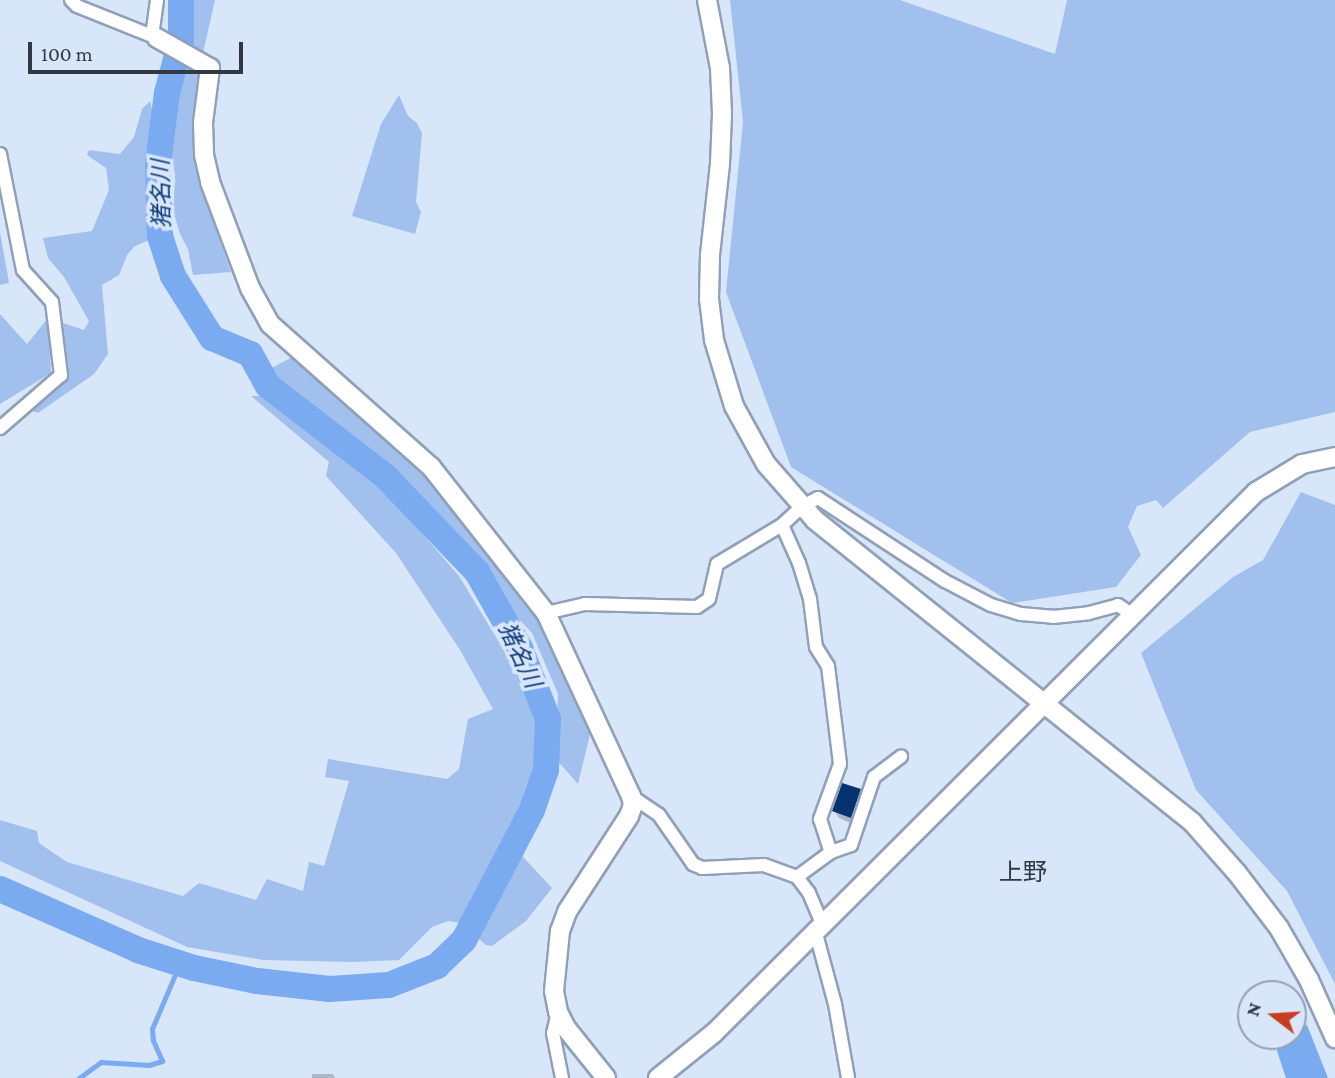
<!DOCTYPE html>
<meta charset="utf-8">
<style>
body{margin:0}
#map{position:relative;width:1335px;height:1078px;overflow:hidden;background:#d8e6fa;font-family:"Crimson Pro","Noto Sans JP",serif}
div>[style]{position:absolute}
[style*='--x']{left:calc(var(--x)*1px);top:calc(var(--y)*1px);width:calc(var(--w)*1px);rotate:calc(var(--a)*1deg)}
.green>*{inset:0;background:#a1c0ed}
.water>*{inset:0;background:#7aaaf0}
.shadow>*{inset:0;background:#0003}
.stream>*{height:4.5px;margin:-2.25px;padding:0 2.25px;transform-origin:2.25px;border-radius:2.25px;background:#7aaaf0}
.river>*{height:26px;margin:-13px;padding:0 13px;transform-origin:13px;border-radius:13px;background:#7aaaf0}
.building>*{inset:0;background:#04336f}
.roads{filter:drop-shadow(2px 0 #90a0b8) drop-shadow(-2px 0 #90a0b8) drop-shadow(0 2px #90a0b8) drop-shadow(0 -2px #90a0b8)}
.street>*{height:12px;margin:-6px;padding:0 6px;transform-origin:6px;border-radius:6px;background:#fff}
.secondary>*{height:18px;margin:-9px;padding:0 9px;transform-origin:9px;border-radius:9px;background:#fff}
span{translate:-50% -50%;white-space:nowrap;text-align:center;line-height:1.15;-webkit-text-stroke:7px #d8e6fa;paint-order:stroke}
.water-label{font-size:23px;color:#0f3c7a;font-style:italic}
.quarter-label{font-size:24px;color:#313841}
.north{position:absolute;left:1237px;top:980px;width:70px;height:70px;box-sizing:border-box;background:#d8e6fa;border:2px solid #95a0b0;border-radius:50%;rotate:287deg;font-size:19px;font-weight:700;line-height:28px;text-align:center;color:#313841}
.north::after{content:'';display:block;margin:auto;width:24px;height:32px;background:#c73d21;clip-path:polygon(50% 0,100% 100%,50% 72%,0 100%)}
.scale{position:absolute;left:28px;top:42px;width:215px;height:32px;box-sizing:border-box;border:4px solid #313841;border-top:0;padding-left:9px;font-size:21px;line-height:24px;white-space:nowrap;color:#313841;-webkit-text-stroke:5px #d8e6fa;paint-order:stroke}
</style>
<div id="map">
<div class="green">
<i style="clip-path:polygon(192px 0,215px 0,203px 53px,188px 45px)"></i>
<i style="clip-path:polygon(730px 0,900px 0,1055px 54px,1067px 0,1335px 0,1335px 412px,1250px 432px,1163px 508px,1156px 500px,1137px 506px,1128px 527px,1141px 555px,1116px 587px,1012px 603px,791px 467px,726px 292px,743px 122px)"></i>
<i style="clip-path:polygon(188px 68px,201px 73px,193px 129px,203px 193px,231px 272px,193px 275px,188px 249px,180px 234px,173px 210px,175px 174px,167px 137px,179px 74px)"></i>
<i style="clip-path:polygon(399px 95px,408px 116px,417px 123px,422px 133px,416px 202px,421px 212px,415px 234px,352px 216px,381px 124px)"></i>
<i style="clip-path:polygon(150px 101px,155px 123px,148px 184px,153px 187px,157px 203px,156px 237px,135px 246px,127px 255px,119px 275px,102px 285px,108px 354px,94px 374px,38px 413px,32px 411px,29px 406px,67px 376px,63px 323px,84px 330px,89px 321px,64px 277px,48px 258px,43px 238px,92px 231px,109px 190px,106px 168px,87px 155px,89px 150px,120px 154px,134px 137px,142px 109px)"></i>
<i style="clip-path:polygon(0 232px,9px 283px,0 285px)"></i>
<i style="clip-path:polygon(0 314px,27px 344px,48px 318px,51px 373px,0 404px)"></i>
<i style="clip-path:polygon(294px 356px,417px 460px,544px 627px,591px 730px,578px 784px,555px 758px,558px 694px,532px 633px,504px 603px,473px 554px,382px 460px,272px 376px,268px 370px)"></i>
<i style="clip-path:polygon(251px 396px,262px 396px,297px 419px,375px 479px,459px 576px,537px 705px,541px 772px,510px 843px,552px 888px,526px 921px,492px 946px,486px 945px,460px 923px,448px 921px,432px 927px,399px 960px,354px 962px,263px 960px,187px 947px,0 861px,0 820px,37px 831px,39px 843px,67px 862px,183px 896px,199px 883px,256px 900px,267px 879px,303px 891px,309px 862px,324px 866px,349px 781px,325px 777px,328px 759px,447px 779px,459px 769px,468px 719px,493px 709px,460px 650px,396px 553px,326px 476px,329px 462px)"></i>
<i style="clip-path:polygon(1301px 492px,1335px 505px,1335px 984px,1287px 891px,1196px 790px,1141px 653px,1233px 577px,1263px 560px)"></i>
</div>
<div class="water">
<i style="clip-path:polygon(1307px 1025px,1328px 1078px,1286px 1078px,1277px 1051px,1279px 1043px,1285px 1036px,1293px 1036px,1296px 1028px)"></i>
</div>
<div class="shadow">
<i style="clip-path:polygon(859px 791px,864px 798px,855px 825px,839px 818px,834px 810px)"></i>
<i style="clip-path:polygon(312px 1074px,333px 1074px,335px 1078px,312px 1078px)"></i>
</div>
<div class="stream">
<i style="--x:79;--y:1078;--w:27;--a:-36"></i>
<i style="--x:101;--y:1062;--w:48;--a:3.6"></i>
<i style="--x:149;--y:1065;--w:14;--a:-17"></i>
<i style="--x:162;--y:1061;--w:22;--a:-114"></i>
<i style="--x:153;--y:1041;--w:12;--a:-95"></i>
<i style="--x:152;--y:1029;--w:72;--a:-67"></i>
</div>
<div class="river">
<i style="--x:0;--y:889;--w:151;--a:23.8"></i>
<i style="--x:138;--y:950;--w:59;--a:17.8"></i>
<i style="--x:194;--y:968;--w:64;--a:11.7"></i>
<i style="--x:257;--y:981;--w:73;--a:6.3"></i>
<i style="--x:330;--y:989;--w:59;--a:-3.9"></i>
<i style="--x:389;--y:985;--w:52;--a:-21.6"></i>
<i style="--x:437;--y:966;--w:37;--a:-44"></i>
<i style="--x:464;--y:940;--w:147;--a:-62.4"></i>
<i style="--x:532;--y:810;--w:42;--a:-70.7"></i>
<i style="--x:546;--y:770;--w:51;--a:-87.8"></i>
<i style="--x:548;--y:719;--w:76;--a:-111.5"></i>
<i style="--x:520;--y:648;--w:87;--a:-119.5"></i>
<i style="--x:477;--y:572;--w:133;--a:-133.8"></i>
<i style="--x:385;--y:476;--w:148;--a:-142.4"></i>
<i style="--x:268;--y:386;--w:37;--a:-119"></i>
<i style="--x:250;--y:354;--w:41;--a:-157.2"></i>
<i style="--x:212;--y:338;--w:73;--a:-122.2"></i>
<i style="--x:173;--y:276;--w:42;--a:-108"></i>
<i style="--x:160;--y:236;--w:73;--a:-91.6"></i>
<i style="--x:158;--y:163;--w:71;--a:-82.7"></i>
<i style="--x:167;--y:93;--w:55;--a:-75.2"></i>
<i style="--x:181;--y:40;--w:40;--a:-90"></i>
</div>
<div class="building">
<i style="clip-path:polygon(842px 783px,861px 789px,851px 818px,832px 811px)"></i>
</div>
<div class="roads">
<div class="street">
<i style="--x:71;--y:0;--w:8;--a:45"></i>
<i style="--x:77;--y:6;--w:86;--a:21.8"></i>
<i style="--x:152;--y:36;--w:36;--a:-82"></i>
<i style="--x:0;--y:154;--w:118;--a:78.8"></i>
<i style="--x:23;--y:270;--w:43;--a:47.8"></i>
<i style="--x:52;--y:302;--w:74;--a:83"></i>
<i style="--x:61;--y:375;--w:81;--a:139"></i>
<i style="--x:782;--y:525;--w:42;--a:65.9"></i>
<i style="--x:799;--y:563;--w:38;--a:73"></i>
<i style="--x:810;--y:599;--w:48;--a:82.9"></i>
<i style="--x:816;--y:647;--w:22;--a:58"></i>
<i style="--x:828;--y:666;--w:99;--a:83"></i>
<i style="--x:840;--y:764;--w:59;--a:110"></i>
<i style="--x:820;--y:819;--w:35;--a:72"></i>
<i style="--x:546;--y:613;--w:40;--a:-13"></i>
<i style="--x:585;--y:604;--w:112;--a:1.5"></i>
<i style="--x:697;--y:607;--w:14;--a:-34"></i>
<i style="--x:709;--y:599;--w:36;--a:-77"></i>
<i style="--x:717;--y:564;--w:76;--a:-31"></i>
<i style="--x:782;--y:525;--w:26;--a:-43"></i>
<i style="--x:801;--y:507;--w:19;--a:-28"></i>
<i style="--x:818;--y:498;--w:152;--a:33.2"></i>
<i style="--x:945;--y:581;--w:52;--a:27.6"></i>
<i style="--x:991;--y:605;--w:31;--a:17"></i>
<i style="--x:1021;--y:614;--w:32;--a:5"></i>
<i style="--x:1053;--y:617;--w:36;--a:-6"></i>
<i style="--x:1089;--y:613;--w:30;--a:-15"></i>
<i style="--x:1118;--y:605;--w:18;--a:34"></i>
<i style="--x:631;--y:796;--w:34;--a:34"></i>
<i style="--x:659;--y:815;--w:60;--a:55.2"></i>
<i style="--x:693;--y:864;--w:10;--a:24"></i>
<i style="--x:702;--y:868;--w:62;--a:-2.8"></i>
<i style="--x:764;--y:865;--w:35;--a:20"></i>
<i style="--x:797;--y:877;--w:20;--a:53"></i>
<i style="--x:809;--y:893;--w:33;--a:67"></i>
<i style="--x:797;--y:877;--w:42;--a:-36.3"></i>
<i style="--x:831;--y:852;--w:21;--a:-19"></i>
<i style="--x:851;--y:845;--w:72;--a:-71.3"></i>
<i style="--x:874;--y:777;--w:34;--a:-37"></i>
<i style="--x:815;--y:930;--w:77;--a:74.9"></i>
<i style="--x:835;--y:1004;--w:75;--a:80"></i>
<i style="--x:558;--y:1012;--w:22;--a:103"></i>
<i style="--x:553;--y:1033;--w:46;--a:78.7"></i>
</div>
<div class="secondary">
<i style="--x:707;--y:0;--w:69;--a:79.2"></i>
<i style="--x:720;--y:68;--w:46;--a:87.5"></i>
<i style="--x:722;--y:114;--w:50;--a:92.3"></i>
<i style="--x:720;--y:164;--w:92;--a:96.3"></i>
<i style="--x:710;--y:255;--w:44;--a:91.3"></i>
<i style="--x:709;--y:299;--w:41;--a:83"></i>
<i style="--x:714;--y:340;--w:69;--a:73.1"></i>
<i style="--x:734;--y:406;--w:66;--a:61.1"></i>
<i style="--x:766;--y:464;--w:74;--a:48.8"></i>
<i style="--x:815;--y:520;--w:483;--a:38.7"></i>
<i style="--x:1192;--y:822;--w:68;--a:48.6"></i>
<i style="--x:1237;--y:873;--w:69;--a:52.6"></i>
<i style="--x:1279;--y:928;--w:60;--a:60"></i>
<i style="--x:1309;--y:980;--w:64;--a:65.9"></i>
<i style="--x:157;--y:38;--w:61;--a:29.5"></i>
<i style="--x:210;--y:68;--w:55;--a:97.3"></i>
<i style="--x:203;--y:123;--w:32;--a:88"></i>
<i style="--x:204;--y:155;--w:28;--a:77"></i>
<i style="--x:210;--y:182;--w:113;--a:69.3"></i>
<i style="--x:250;--y:288;--w:41;--a:60.9"></i>
<i style="--x:270;--y:324;--w:215;--a:41.6"></i>
<i style="--x:431;--y:467;--w:186;--a:51.8"></i>
<i style="--x:546;--y:613;--w:202;--a:65.1"></i>
<i style="--x:631;--y:796;--w:9;--a:77"></i>
<i style="--x:633;--y:805;--w:12;--a:110"></i>
<i style="--x:629;--y:816;--w:114;--a:122.9"></i>
<i style="--x:567;--y:912;--w:20;--a:110"></i>
<i style="--x:560;--y:931;--w:60;--a:95.7"></i>
<i style="--x:554;--y:991;--w:21;--a:79"></i>
<i style="--x:558;--y:1012;--w:18;--a:63"></i>
<i style="--x:566;--y:1028;--w:64;--a:51.3"></i>
<i style="--x:658;--y:1078;--w:72;--a:-38.8"></i>
<i style="--x:714;--y:1033;--w:766;--a:-44.95"></i>
<i style="--x:1256;--y:492;--w:54;--a:-31.3"></i>
<i style="--x:1302;--y:464;--w:34;--a:-12"></i>
</div>
</div>
<div class="water-label">
<span style="left:161px;top:194px;rotate:-91deg">猪名川</span>
<span style="left:520px;top:655px;rotate:65deg">猪名川</span>
</div>
<div class="quarter-label">
<span style="left:1023px;top:872px">上野</span>
</div>
<div class="north">N</div>
<div class="scale">100 m</div>
</div>
